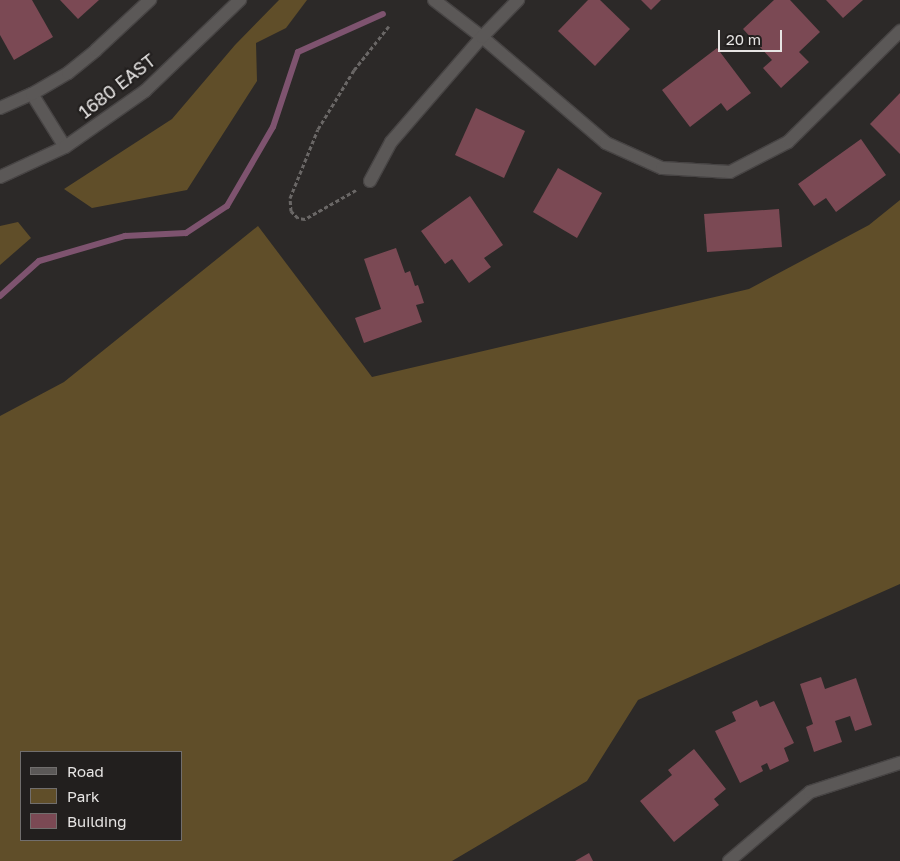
<!DOCTYPE html>
<style>
body{margin:0}
#map{position:relative;width:900px;height:861px;overflow:hidden;background:#2c2928;font-family:"Golos Text",sans-serif}
div>[style]{position:absolute}
[style*='--x']{left:calc(var(--x)*1px);top:calc(var(--y)*1px);width:calc(var(--w)*1px);rotate:calc(var(--a)*1deg)}
.green>*{inset:0;background:#604e29}
.stream>*{height:6px;margin:-3px;padding:0 3px;transform-origin:3px;border-radius:3px;background:#7e536f}
.building>*{inset:0;background:#7b4954}
.path>*{height:3px;margin-top:-1.5px;transform-origin:0;background:repeating-linear-gradient(90deg,#6a6766 0 4px,transparent 0 6.5px)}
.roads{filter:drop-shadow(1px 0 #474444) drop-shadow(-1px 0 #474444) drop-shadow(0 1px #474444) drop-shadow(0 -1px #474444)}
.minor>*{height:12px;margin:-6px;padding:0 6px;transform-origin:6px;border-radius:6px;background:#5b5857}
span{translate:-50% -50%;white-space:nowrap;text-align:center;line-height:1.15;-webkit-text-stroke:4.5px #221f1e;paint-order:stroke}
.street-label{font-size:18px;color:#e7e5e4}
.legend{position:absolute;left:20px;top:751px;width:162px;height:90px;box-sizing:border-box;background:#221f1e;border:1px solid #716e6d;margin:0;padding:6px 9px;list-style:none;font-size:15px;color:#e7e5e4}
.legend li{display:flex;align-items:center;gap:10px;height:25px}
.legend b{width:25px;border:1px solid #716e6d}
.scale{position:absolute;left:718px;top:30px;width:64px;height:22px;box-sizing:border-box;border:2px solid #e7e5e4;border-top:0;padding-left:6px;font-size:15px;line-height:18px;white-space:nowrap;color:#e7e5e4;-webkit-text-stroke:4px #221f1e;paint-order:stroke}
</style>
<div id="map">
<div class="green">
<i style="clip-path:polygon(279px 0,307px 0,286px 28px,256px 43px,257px 81px,187px 190px,92px 208px,64px 189px,172px 119px,235px 45px)"></i>
<i style="clip-path:polygon(evenodd,900px 200px,900px 584px,638px 700px,587px 781px,452px 861px,0 861px,0 416px,64px 382px,258px 226px,372px 377px,749px 289px,869px 225px,900px 200px,21px 752px,181px 752px,181px 840px,21px 840px,21px 752px)"></i>
<i style="clip-path:polygon(18px 222px,31px 238px,0 265px,0 226px)"></i>
</div>
<div class="stream">
<i style="--x:0;--y:296;--w:52;--a:-41.9"></i>
<i style="--x:39;--y:261;--w:90;--a:-16.2"></i>
<i style="--x:125;--y:236;--w:61;--a:-2.8"></i>
<i style="--x:186;--y:233;--w:49;--a:-33.4"></i>
<i style="--x:227;--y:206;--w:91;--a:-59.8"></i>
<i style="--x:273;--y:127;--w:79;--a:-71.6"></i>
<i style="--x:298;--y:52;--w:93;--a:-24.1"></i>
</div>
<div class="building">
<i style="clip-path:polygon(0 0,32px 0,53px 37px,14px 60px,0 35px)"></i>
<i style="clip-path:polygon(60px 0,99px 0,78px 19px)"></i>
<i style="clip-path:polygon(588px 0,600px 0,630px 29px,595px 66px,558px 31px)"></i>
<i style="clip-path:polygon(641px 0,661px 0,651px 10px)"></i>
<i style="clip-path:polygon(774px 0,790px 0,820px 32px,799px 52px,809px 62px,781px 88px,763px 68px,772px 60px,743px 29px)"></i>
<i style="clip-path:polygon(826px 0,863px 0,843px 18px)"></i>
<i style="clip-path:polygon(717px 48px,751px 93px,727px 111px,721px 103px,690px 127px,662px 90px)"></i>
<i style="clip-path:polygon(900px 93px,900px 154px,870px 124px)"></i>
<i style="clip-path:polygon(476px 108px,525px 131px,504px 178px,455px 155px)"></i>
<i style="clip-path:polygon(861px 139px,886px 175px,836px 212px,826px 198px,814px 206px,798px 184px)"></i>
<i style="clip-path:polygon(558px 168px,602px 193px,577px 238px,533px 212px)"></i>
<i style="clip-path:polygon(470px 196px,503px 245px,484px 258px,491px 267px,469px 283px,452px 259px,445px 264px,421px 231px)"></i>
<i style="clip-path:polygon(779px 209px,782px 247px,707px 252px,704px 214px)"></i>
<i style="clip-path:polygon(396px 248px,405px 273px,410px 271px,415px 286px,418px 285px,424px 303px,416px 305px,422px 322px,364px 343px,355px 318px,381px 309px,364px 259px)"></i>
<i style="clip-path:polygon(821px 677px,825px 689px,856px 678px,872px 725px,855px 731px,850px 716px,835px 721px,842px 742px,814px 752px,806px 727px,813px 724px,800px 684px)"></i>
<i style="clip-path:polygon(757px 700px,760px 707px,774px 701px,794px 743px,784px 748px,789px 761px,770px 770px,767px 763px,761px 766px,763px 771px,740px 783px,715px 731px,736px 721px,732px 712px)"></i>
<i style="clip-path:polygon(694px 749px,726px 789px,714px 799px,719px 805px,674px 842px,640px 801px,672px 775px,668px 770px)"></i>
<i style="clip-path:polygon(589px 853px,593px 861px,575px 861px)"></i>
</div>
<div class="path">
<i style="--x:356;--y:190;--w:59;--a:150.4"></i>
<i style="--x:305;--y:219;--w:7;--a:-172"></i>
<i style="--x:298;--y:218;--w:10;--a:-135"></i>
<i style="--x:291;--y:211;--w:13;--a:-94"></i>
<i style="--x:290;--y:198;--w:74;--a:-67.9"></i>
<i style="--x:318;--y:129;--w:69;--a:-58.6"></i>
<i style="--x:354;--y:70;--w:56;--a:-51.5"></i>
</div>
<div class="roads">
<div class="minor">
<i style="--x:434;--y:0;--w:61;--a:37.6"></i>
<i style="--x:482;--y:37;--w:163;--a:40.5"></i>
<i style="--x:606;--y:143;--w:61;--a:24.1"></i>
<i style="--x:662;--y:168;--w:68;--a:3.4"></i>
<i style="--x:730;--y:172;--w:65;--a:-27.3"></i>
<i style="--x:788;--y:142;--w:158;--a:-44.7"></i>
<i style="--x:32;--y:94;--w:62;--a:58.1"></i>
<i style="--x:0;--y:108;--w:35;--a:-24"></i>
<i style="--x:32;--y:94;--w:42;--a:-30.3"></i>
<i style="--x:68;--y:73;--w:36;--a:-39"></i>
<i style="--x:96;--y:50;--w:74;--a:-42.8"></i>
<i style="--x:0;--y:177;--w:72;--a:-24.8"></i>
<i style="--x:65;--y:147;--w:98;--a:-35"></i>
<i style="--x:145;--y:91;--w:132;--a:-43.8"></i>
<i style="--x:370;--y:181;--w:44;--a:-61.7"></i>
<i style="--x:391;--y:142;--w:139;--a:-49.1"></i>
<i style="--x:482;--y:37;--w:52;--a:-45.8"></i>
<i style="--x:729;--y:861;--w:106;--a:-40.4"></i>
<i style="--x:810;--y:792;--w:95;--a:-17.9"></i>
</div>
</div>
<div class="street-label">
<span style="left:117px;top:86px;rotate:-38deg">1680 EAST</span>
</div>
<ul class="legend">
<li><b style="height:6px;background:#5b5857"></b>Road</li>
<li><b style="height:14px;background:#604e29"></b>Park</li>
<li><b style="height:14px;background:#7b4954"></b>Building</li>
</ul>
<div class="scale">20 m</div>
</div>
